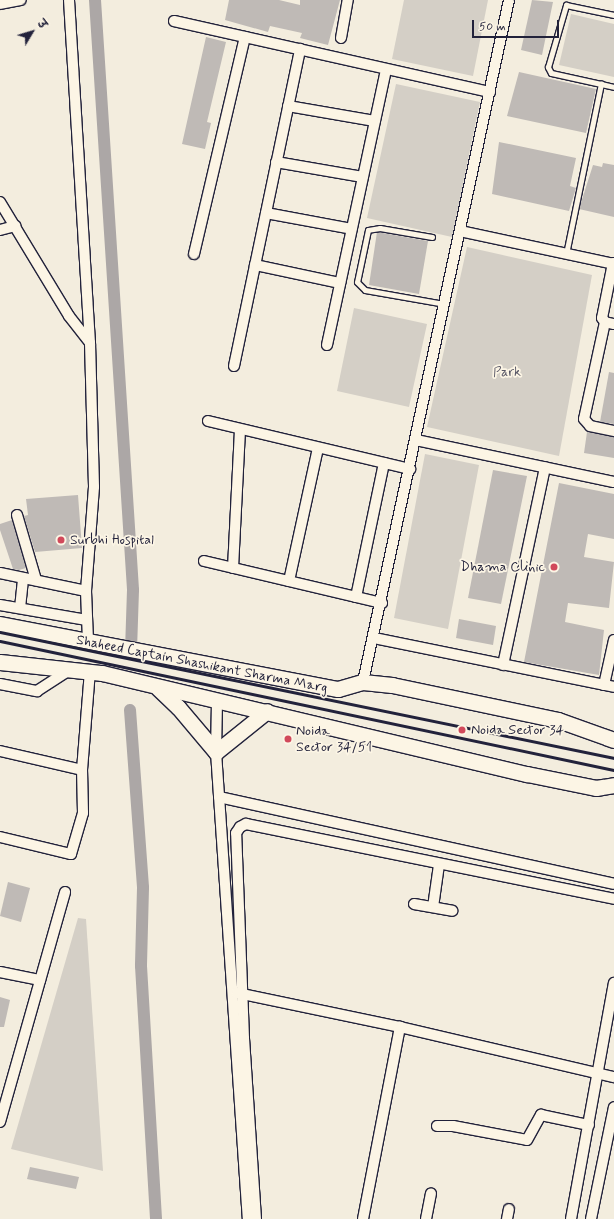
<!DOCTYPE html>
<meta charset="utf-8">
<style>
body{margin:0}
#map{position:relative;width:614px;height:1219px;overflow:hidden;background:#f3edde;font-family:Mynerve,"Playpen Sans Deva",sans-serif}
div>[style]{position:absolute}
[style*='--x']{left:calc(var(--x)*1px);top:calc(var(--y)*1px);width:calc(var(--w)*1px);rotate:calc(var(--a)*1deg)}
.green>*{inset:0;background:#d4cfc6}
.canal>*{height:12px;margin:-6px;padding:0 6px;transform-origin:6px;border-radius:6px;background:#aca7a6}
.building>*{inset:0;background:#bfbab6}
.roads{filter:drop-shadow(1px 0 #22223b) drop-shadow(-1px 0 #22223b) drop-shadow(0 1px #22223b) drop-shadow(0 -1px #22223b)}
.service>*{height:5px;margin:-2.5px;padding:0 2.5px;transform-origin:2.5px;border-radius:2.5px;background:#fcf5e5}
.minor>*{height:10px;margin:-5px;padding:0 5px;transform-origin:5px;border-radius:5px;background:#fcf5e5}
.secondary>*{height:15px;margin:-7.5px;padding:0 7.5px;transform-origin:7.5px;border-radius:7.5px;background:#fcf5e5}
.rail>*{height:3px;margin:-1.5px;padding:0 1.5px;transform-origin:1.5px;border-radius:1.5px;background:#22223b}
.dots>*{width:11px;height:11px;translate:-50% -50%;box-sizing:border-box;border:2px solid #fcf5e5;border-radius:50%}
span{translate:-50% -50%;white-space:nowrap;text-align:center;line-height:1.15;-webkit-text-stroke:3.5px #fcf5e5;paint-order:stroke}
.park-label{font-size:14px;color:#575665}
.poi-label{font-size:14px;color:#22223b}
.left{translate:0 -50%;text-align:left}
.right{translate:-100% -50%;text-align:right}
.street-label{font-size:14px;color:#22223b}
.north{position:absolute;left:12px;top:12px;width:40px;height:40px;-webkit-text-stroke:3px #fcf5e5;paint-order:stroke;rotate:52deg;font-size:11px;font-weight:700;line-height:16px;text-align:center;color:#22223b}
.north::after{content:'';display:block;margin:auto;width:14px;height:18px;background:#22223b;clip-path:polygon(50% 0,100% 100%,50% 72%,0 100%)}
.scale{position:absolute;left:472px;top:20px;width:87px;height:18px;box-sizing:border-box;border:2px solid #22223b;border-top:0;padding-left:5px;font-size:12px;line-height:14px;white-space:nowrap;color:#22223b;-webkit-text-stroke:3px #fcf5e5;paint-order:stroke}
</style>
<div id="map">
<div class="green">
<i style="clip-path:polygon(404px 0,488px 0,473px 76px,392px 59px)"></i>
<i style="clip-path:polygon(571px 14px,614px 24px,614px 77px,559px 65px)"></i>
<i style="clip-path:polygon(396px 84px,480px 102px,452px 237px,367px 218px)"></i>
<i style="clip-path:polygon(467px 247px,592px 275px,559px 456px,427px 427px)"></i>
<i style="clip-path:polygon(354px 308px,427px 324px,409px 407px,337px 391px)"></i>
<i style="clip-path:polygon(425px 454px,479px 465px,448px 629px,394px 618px)"></i>
<i style="clip-path:polygon(78px 918px,86px 919px,103px 1171px,11px 1149px)"></i>
</div>
<div class="canal">
<i style="--x:95;--y:0;--w:591;--a:86.31"></i>
<i style="--x:133;--y:590;--w:59;--a:91.9"></i>
<i style="--x:130;--y:710;--w:178;--a:85.8"></i>
<i style="--x:143;--y:888;--w:78;--a:91.5"></i>
<i style="--x:141;--y:966;--w:253;--a:86.6"></i>
</div>
<div class="building">
<i style="clip-path:polygon(229px 0,279px 0,300px 5px,300px 0,340px 0,328px 45px,300px 38px,302px 33px,270px 26px,268px 32px,225px 20px)"></i>
<i style="clip-path:polygon(532px 0,553px 2px,542px 55px,521px 50px)"></i>
<i style="clip-path:polygon(206px 37px,226px 42px,207px 122px,211px 123px,205px 149px,182px 144px)"></i>
<i style="clip-path:polygon(519px 72px,596px 89px,586px 133px,507px 116px)"></i>
<i style="clip-path:polygon(499px 142px,576px 158px,570px 186px,576px 188px,569px 211px,492px 194px)"></i>
<i style="clip-path:polygon(603px 163px,614px 165px,614px 217px,579px 209px,593px 165px,602px 167px)"></i>
<i style="clip-path:polygon(377px 232px,428px 241px,419px 294px,369px 285px)"></i>
<i style="clip-path:polygon(609px 372px,614px 373px,614px 424px,600px 422px)"></i>
<i style="clip-path:polygon(587px 432px,614px 437px,614px 458px,584px 453px)"></i>
<i style="clip-path:polygon(493px 470px,527px 476px,501px 604px,468px 598px)"></i>
<i style="clip-path:polygon(559px 483px,614px 494px,614px 539px,588px 534px,584px 557px,614px 562px,609px 608px,568px 603px,565px 622px,604px 630px,599px 675px,524px 662px)"></i>
<i style="clip-path:polygon(78px 495px,82px 548px,35px 552px,24px 516px,28px 515px,26px 499px)"></i>
<i style="clip-path:polygon(12px 520px,26px 568px,19px 570px,13px 569px,0 530px,0 524px)"></i>
<i style="clip-path:polygon(459px 619px,496px 626px,493px 645px,456px 638px)"></i>
<i style="clip-path:polygon(8px 882px,30px 888px,21px 922px,0 916px)"></i>
<i style="clip-path:polygon(0 997px,10px 1000px,4px 1027px,0 1027px)"></i>
<i style="clip-path:polygon(30px 1167px,79px 1177px,76px 1189px,27px 1179px)"></i>
</div>
<div class="roads">
<div class="service">
<i style="--x:601;--y:84;--w:13;--a:13"></i>
<i style="--x:432;--y:237;--w:53;--a:-170.2"></i>
<i style="--x:380;--y:228;--w:12;--a:171"></i>
<i style="--x:368;--y:230;--w:53;--a:101.9"></i>
<i style="--x:357;--y:282;--w:11;--a:45"></i>
<i style="--x:365;--y:290;--w:80;--a:10"></i>
<i style="--x:566;--y:254;--w:174;--a:-78.4"></i>
<i style="--x:601;--y:84;--w:51;--a:-167.6"></i>
<i style="--x:551;--y:73;--w:7;--a:-117"></i>
<i style="--x:548;--y:67;--w:65;--a:-73.8"></i>
<i style="--x:566;--y:5;--w:49;--a:11.8"></i>
</div>
<div class="minor">
<i style="--x:69;--y:0;--w:344;--a:86.5"></i>
<i style="--x:0;--y:4;--w:21;--a:-11"></i>
<i style="--x:174;--y:21;--w:324;--a:12.7"></i>
<i style="--x:341;--y:38;--w:39;--a:-80"></i>
<i style="--x:288;--y:106;--w:88;--a:9.8"></i>
<i style="--x:276;--y:162;--w:88;--a:9.8"></i>
<i style="--x:0;--y:202;--w:133;--a:58.8"></i>
<i style="--x:69;--y:316;--w:34;--a:52"></i>
<i style="--x:90;--y:343;--w:144;--a:88.4"></i>
<i style="--x:94;--y:487;--w:104;--a:94.4"></i>
<i style="--x:86;--y:591;--w:50;--a:87.7"></i>
<i style="--x:266;--y:213;--w:87;--a:10.5"></i>
<i style="--x:0;--y:230;--w:16;--a:-15"></i>
<i style="--x:460;--y:231;--w:157;--a:12.1"></i>
<i style="--x:194;--y:254;--w:223;--a:-76.8"></i>
<i style="--x:613;--y:263;--w:56;--a:101.3"></i>
<i style="--x:602;--y:318;--w:5;--a:53"></i>
<i style="--x:605;--y:322;--w:9;--a:13"></i>
<i style="--x:255;--y:265;--w:87;--a:12"></i>
<i style="--x:605;--y:322;--w:99;--a:102.2"></i>
<i style="--x:584;--y:419;--w:9;--a:49"></i>
<i style="--x:590;--y:426;--w:25;--a:12"></i>
<i style="--x:327;--y:345;--w:282;--a:-77.9"></i>
<i style="--x:234;--y:366;--w:324;--a:-78.2"></i>
<i style="--x:208;--y:421;--w:208;--a:13.4"></i>
<i style="--x:416;--y:440;--w:202;--a:12"></i>
<i style="--x:17;--y:515;--w:68;--a:73.7"></i>
<i style="--x:204;--y:561;--w:183;--a:13.3"></i>
<i style="--x:233;--y:568;--w:139;--a:-87.1"></i>
<i style="--x:0;--y:573;--w:88;--a:11.8"></i>
<i style="--x:289;--y:581;--w:136;--a:-77.7"></i>
<i style="--x:356;--y:597;--w:137;--a:-78.2"></i>
<i style="--x:0;--y:605;--w:88;--a:9.8"></i>
<i style="--x:20;--y:608;--w:30;--a:-84"></i>
<i style="--x:374;--y:638;--w:245;--a:11.5"></i>
<i style="--x:503;--y:665;--w:202;--a:-78"></i>
<i style="--x:363;--y:682;--w:697;--a:-77.92"></i>
<i style="--x:0;--y:684;--w:38;--a:11"></i>
<i style="--x:37;--y:691;--w:40;--a:-32.9"></i>
<i style="--x:604;--y:685;--w:46;--a:-77.5"></i>
<i style="--x:217;--y:701;--w:51;--a:91.1"></i>
<i style="--x:216;--y:752;--w:468;--a:86.1"></i>
<i style="--x:0;--y:751;--w:84;--a:13"></i>
<i style="--x:219;--y:797;--w:404;--a:12.4"></i>
<i style="--x:0;--y:837;--w:73;--a:13.5"></i>
<i style="--x:71;--y:854;--w:43;--a:-73.7"></i>
<i style="--x:83;--y:813;--w:43;--a:-91.3"></i>
<i style="--x:82;--y:770;--w:99;--a:-85.4"></i>
<i style="--x:414;--y:904;--w:39;--a:10"></i>
<i style="--x:433;--y:907;--w:42;--a:-81.9"></i>
<i style="--x:0;--y:972;--w:41;--a:11.3"></i>
<i style="--x:237;--y:993;--w:167;--a:11.8"></i>
<i style="--x:400;--y:1027;--w:220;--a:13.2"></i>
<i style="--x:0;--y:1122;--w:239;--a:-74.2"></i>
<i style="--x:437;--y:1126;--w:16;--a:0"></i>
<i style="--x:453;--y:1126;--w:75;--a:10.7"></i>
<i style="--x:527;--y:1140;--w:29;--a:-61"></i>
<i style="--x:541;--y:1115;--w:49;--a:11.8"></i>
<i style="--x:256;--y:1219;--w:181;--a:-93.8"></i>
<i style="--x:244;--y:1038;--w:205;--a:-92.2"></i>
<i style="--x:236;--y:833;--w:7;--a:-56"></i>
<i style="--x:240;--y:827;--w:7;--a:-27"></i>
<i style="--x:246;--y:824;--w:376;--a:11.5"></i>
<i style="--x:363;--y:1219;--w:196;--a:-79.1"></i>
<i style="--x:426;--y:1219;--w:26;--a:-79"></i>
<i style="--x:507;--y:1219;--w:10;--a:-79"></i>
<i style="--x:571;--y:1219;--w:240;--a:-79.7"></i>
<i style="--x:591;--y:1219;--w:114;--a:-78.4"></i>
</div>
<div class="secondary">
<i style="--x:0;--y:624;--w:344;--a:10.9"></i>
<i style="--x:338;--y:689;--w:26;--a:-16"></i>
<i style="--x:363;--y:682;--w:29;--a:6"></i>
<i style="--x:392;--y:685;--w:170;--a:11.9"></i>
<i style="--x:558;--y:720;--w:59;--a:19.7"></i>
<i style="--x:0;--y:662;--w:103;--a:6.2"></i>
<i style="--x:102;--y:673;--w:437;--a:13.4"></i>
<i style="--x:527;--y:774;--w:70;--a:11.5"></i>
<i style="--x:596;--y:788;--w:18;--a:-9"></i>
<i style="--x:158;--y:688;--w:28;--a:44"></i>
<i style="--x:178;--y:707;--w:59;--a:49.8"></i>
<i style="--x:216;--y:752;--w:65;--a:-38.8"></i>
</div>
</div>
<div class="rail">
<i style="--x:0;--y:632;--w:627;--a:11.6"></i>
<i style="--x:0;--y:641;--w:627;--a:11.87"></i>
</div>
<div class="dots">
<i style="left:61px;top:540px;background:#d1495b"></i>
<i style="left:554px;top:567px;background:#d1495b"></i>
<i style="left:462px;top:730px;background:#d1495b"></i>
<i style="left:288px;top:739px;background:#d1495b"></i>
</div>
<div class="park-label">
<span style="left:507px;top:372px">Park</span>
</div>
<div class="poi-label">
<span class="left" style="left:70px;top:540px">Surbhi Hospital</span>
<span class="right" style="left:545px;top:567px">Dhama Clinic</span>
<span class="left" style="left:471px;top:730px">Noida Sector 34</span>
<span class="left" style="left:296px;top:739px">Noida<br>Sector 34/51</span>
</div>
<div class="street-label">
<span style="left:202px;top:664px;rotate:11deg">Shaheed Captain Shashikant Sharma Marg</span>
</div>
<div class="north">उ</div>
<div class="scale">50 m</div>
</div>
